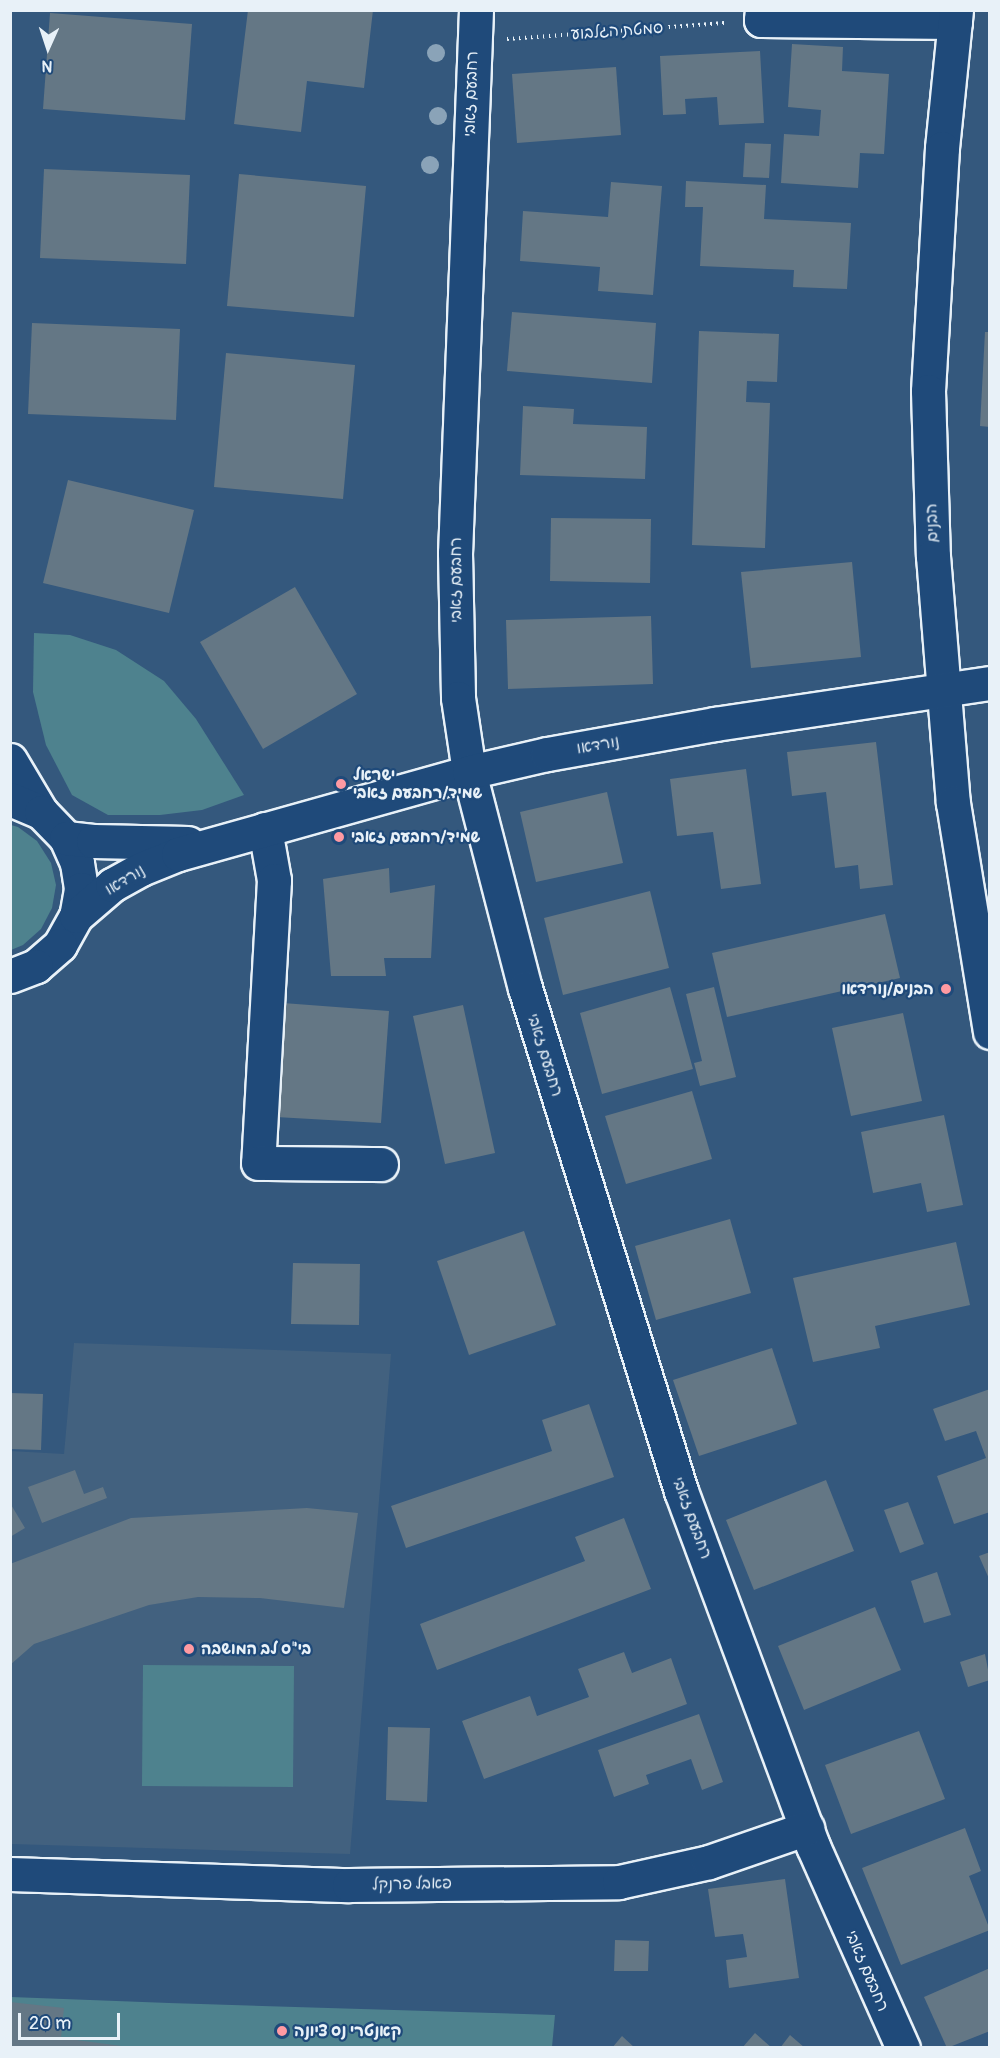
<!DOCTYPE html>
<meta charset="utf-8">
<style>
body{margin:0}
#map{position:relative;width:1000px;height:2058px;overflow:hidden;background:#34587d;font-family:Pangolin,"Playpen Sans Hebrew",sans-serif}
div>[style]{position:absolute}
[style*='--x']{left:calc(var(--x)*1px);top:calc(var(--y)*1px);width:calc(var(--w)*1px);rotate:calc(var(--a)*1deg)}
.built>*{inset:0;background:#42617f}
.green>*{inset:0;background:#4e828e}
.building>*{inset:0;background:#647785}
.path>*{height:4px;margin-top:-2px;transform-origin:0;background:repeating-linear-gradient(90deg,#e8f1f8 0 1.5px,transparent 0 6px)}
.roads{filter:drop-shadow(2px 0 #e8f1f8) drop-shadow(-2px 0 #e8f1f8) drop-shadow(0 2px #e8f1f8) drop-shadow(0 -2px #e8f1f8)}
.minor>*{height:33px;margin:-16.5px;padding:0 16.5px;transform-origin:16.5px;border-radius:16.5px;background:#1f4a7a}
.trees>*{width:18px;height:18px;margin:-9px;border-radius:50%;background:#8aa3b8}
.dots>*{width:16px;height:16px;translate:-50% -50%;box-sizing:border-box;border:3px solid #1f4a7a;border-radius:50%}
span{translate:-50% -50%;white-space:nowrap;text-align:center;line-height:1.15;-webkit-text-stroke:4.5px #1f4a7a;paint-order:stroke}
.street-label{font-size:16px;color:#e8f1f8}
.poi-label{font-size:16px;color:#e8f1f8;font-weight:700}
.left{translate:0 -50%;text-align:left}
.right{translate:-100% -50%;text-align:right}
.frame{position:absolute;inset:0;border:12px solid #e8f1f8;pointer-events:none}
.north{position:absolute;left:18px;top:18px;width:60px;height:60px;-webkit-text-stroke:4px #1f4a7a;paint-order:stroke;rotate:183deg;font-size:16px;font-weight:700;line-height:24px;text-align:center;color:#e8f1f8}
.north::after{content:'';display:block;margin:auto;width:21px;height:27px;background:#e8f1f8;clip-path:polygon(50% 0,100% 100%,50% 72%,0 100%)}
.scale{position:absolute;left:18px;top:2013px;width:102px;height:27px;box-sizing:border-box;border:3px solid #e8f1f8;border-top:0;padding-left:8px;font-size:18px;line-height:21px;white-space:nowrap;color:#e8f1f8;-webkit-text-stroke:4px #1f4a7a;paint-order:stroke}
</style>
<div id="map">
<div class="built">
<i style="clip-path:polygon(74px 1343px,391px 1354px,350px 1854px,11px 1844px,10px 1451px,64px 1454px)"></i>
</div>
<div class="green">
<i style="clip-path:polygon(34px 633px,70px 635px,116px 650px,164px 681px,196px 719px,244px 795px,202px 810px,160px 815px,108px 815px,72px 795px,46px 745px,33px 692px)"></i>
<i style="clip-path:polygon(11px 825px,18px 827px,37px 841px,51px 863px,56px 885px,52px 908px,41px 929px,23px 945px,11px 950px)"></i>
<i style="clip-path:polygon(143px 1665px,294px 1666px,293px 1787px,142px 1786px)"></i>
<i style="clip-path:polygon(11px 1997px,169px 2003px,555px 2015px,552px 2047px,11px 2048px)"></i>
</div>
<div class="building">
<i style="clip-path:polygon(248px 10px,373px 10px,364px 88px,307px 81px,301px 132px,234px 124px)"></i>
<i style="clip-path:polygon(50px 13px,192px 24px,185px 120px,43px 109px)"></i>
<i style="clip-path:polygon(792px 44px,843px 47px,842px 71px,889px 74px,884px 154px,860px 153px,858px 188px,781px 183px,784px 134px,819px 136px,821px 110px,788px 107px)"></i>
<i style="clip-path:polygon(760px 51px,764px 123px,719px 125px,717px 97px,685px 99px,686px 114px,663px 115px,660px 56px)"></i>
<i style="clip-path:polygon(616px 67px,621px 135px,517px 143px,512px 74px)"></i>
<i style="clip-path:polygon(745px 143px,771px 144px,769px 178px,743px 177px)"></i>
<i style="clip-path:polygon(44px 169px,190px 175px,186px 264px,40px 258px)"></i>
<i style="clip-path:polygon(239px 174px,366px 186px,354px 317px,227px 306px)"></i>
<i style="clip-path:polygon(686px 181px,766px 185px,764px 219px,851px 223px,847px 289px,793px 287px,794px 270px,700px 266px,703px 207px,685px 207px)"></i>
<i style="clip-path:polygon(611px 182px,662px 186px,653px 295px,598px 291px,600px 267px,520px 261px,523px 211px,608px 217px)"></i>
<i style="clip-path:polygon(512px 312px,656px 323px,652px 383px,507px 371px)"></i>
<i style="clip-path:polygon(32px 323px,180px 329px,176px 420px,28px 414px)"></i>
<i style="clip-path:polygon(699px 331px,779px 334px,777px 382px,747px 381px,746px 402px,770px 403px,765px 548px,692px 545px)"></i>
<i style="clip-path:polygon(985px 332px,990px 332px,990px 427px,980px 426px)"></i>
<i style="clip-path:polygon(226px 353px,355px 365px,343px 499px,214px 487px)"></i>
<i style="clip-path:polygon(523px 406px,574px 409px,573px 424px,647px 427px,645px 479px,520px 475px)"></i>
<i style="clip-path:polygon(68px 480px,194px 510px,169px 613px,43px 583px)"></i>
<i style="clip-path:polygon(551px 518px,651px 519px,650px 583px,550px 581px)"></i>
<i style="clip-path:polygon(852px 562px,861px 657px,751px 668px,741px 572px)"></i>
<i style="clip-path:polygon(295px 587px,357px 694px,263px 749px,200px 642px)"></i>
<i style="clip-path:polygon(651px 616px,653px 684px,508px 689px,506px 620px)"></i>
<i style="clip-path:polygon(876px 742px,893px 885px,860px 889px,858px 865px,835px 868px,826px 792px,792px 796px,787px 752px)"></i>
<i style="clip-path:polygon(746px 769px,761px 884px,721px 889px,713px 832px,677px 836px,670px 779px)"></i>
<i style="clip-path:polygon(607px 792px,623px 863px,536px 882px,520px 812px)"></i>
<i style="clip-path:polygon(389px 868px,390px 893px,435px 885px,431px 958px,384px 958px,386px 976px,331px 976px,323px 879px)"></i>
<i style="clip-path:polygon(650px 891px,669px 968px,563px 995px,544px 918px)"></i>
<i style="clip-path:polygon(885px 914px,900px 978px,727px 1017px,712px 953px)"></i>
<i style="clip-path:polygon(670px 987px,693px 1069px,602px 1094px,580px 1013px)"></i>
<i style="clip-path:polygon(714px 987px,736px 1077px,700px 1086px,694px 1063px,702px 1061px,686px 994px)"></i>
<i style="clip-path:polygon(283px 1003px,389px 1011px,381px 1123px,276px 1117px)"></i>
<i style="clip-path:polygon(463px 1005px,495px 1153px,445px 1164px,413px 1016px)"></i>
<i style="clip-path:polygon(903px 1013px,922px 1101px,851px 1116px,832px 1028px)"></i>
<i style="clip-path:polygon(692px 1091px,712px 1159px,626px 1184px,605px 1116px)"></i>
<i style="clip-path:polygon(944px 1115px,963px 1205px,927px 1212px,921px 1183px,873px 1193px,861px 1132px)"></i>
<i style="clip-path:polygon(730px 1219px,751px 1293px,656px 1320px,635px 1246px)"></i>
<i style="clip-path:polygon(524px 1231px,556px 1325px,469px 1355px,437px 1261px)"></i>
<i style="clip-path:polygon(956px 1242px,970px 1305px,875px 1326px,880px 1348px,813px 1362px,793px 1278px)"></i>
<i style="clip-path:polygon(293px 1263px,360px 1264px,359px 1325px,291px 1324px)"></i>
<i style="clip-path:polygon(772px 1348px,797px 1424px,699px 1456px,673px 1380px)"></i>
<i style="clip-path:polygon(990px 1389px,990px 1512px,954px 1524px,937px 1476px,986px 1458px,976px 1431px,945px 1441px,933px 1409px)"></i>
<i style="clip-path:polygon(10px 1393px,43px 1394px,41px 1450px,10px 1449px)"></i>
<i style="clip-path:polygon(589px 1404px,614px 1477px,406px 1548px,391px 1506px,552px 1451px,542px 1420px)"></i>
<i style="clip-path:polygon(75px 1470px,84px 1494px,103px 1487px,107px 1498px,42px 1523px,28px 1487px)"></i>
<i style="clip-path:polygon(826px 1480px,854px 1551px,754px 1590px,726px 1520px)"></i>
<i style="clip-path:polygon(908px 1502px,924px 1544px,900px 1553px,884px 1510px)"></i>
<i style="clip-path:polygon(10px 1503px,25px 1528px,10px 1537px)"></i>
<i style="clip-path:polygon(307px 1508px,358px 1513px,344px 1608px,260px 1598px,198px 1597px,149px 1605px,34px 1644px,10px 1665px,10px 1564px,131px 1518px)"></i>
<i style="clip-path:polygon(624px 1518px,651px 1589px,437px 1670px,420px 1624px,585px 1561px,575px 1537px)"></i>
<i style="clip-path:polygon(990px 1552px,990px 1581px,979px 1556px)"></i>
<i style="clip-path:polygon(937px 1572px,951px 1615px,924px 1623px,911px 1581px)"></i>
<i style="clip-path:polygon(875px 1607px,901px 1670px,804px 1710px,778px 1646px)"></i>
<i style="clip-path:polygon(624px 1652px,632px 1673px,671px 1658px,687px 1704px,484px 1779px,462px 1721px,530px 1696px,537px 1716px,589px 1697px,578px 1669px)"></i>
<i style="clip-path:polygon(985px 1654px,990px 1680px,968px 1687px,960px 1662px)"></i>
<i style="clip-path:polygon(699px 1714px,723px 1782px,702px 1790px,691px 1759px,646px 1775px,649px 1784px,614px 1797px,598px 1750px)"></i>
<i style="clip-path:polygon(388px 1727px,430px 1728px,427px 1802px,386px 1800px)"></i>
<i style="clip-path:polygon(919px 1731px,945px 1799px,851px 1834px,825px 1765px)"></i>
<i style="clip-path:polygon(965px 1828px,981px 1871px,969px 1876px,990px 1930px,901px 1965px,862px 1868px)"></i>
<i style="clip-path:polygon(785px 1879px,799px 1978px,729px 1988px,726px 1960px,747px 1957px,743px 1934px,715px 1937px,708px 1889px)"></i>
<i style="clip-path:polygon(615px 1940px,649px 1941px,648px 1971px,614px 1971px)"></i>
<i style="clip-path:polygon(990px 1968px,990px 2031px,947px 2048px,924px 1997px)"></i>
<i style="clip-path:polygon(10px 2002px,64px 2008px,61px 2038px,137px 2048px,10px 2048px)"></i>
<i style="clip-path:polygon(755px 2033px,772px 2048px,742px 2048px)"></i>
<i style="clip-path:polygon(790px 2035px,805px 2048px,780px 2048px)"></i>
<i style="clip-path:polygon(622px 2036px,635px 2048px,612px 2048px)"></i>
</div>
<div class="path">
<i style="--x:507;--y:39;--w:221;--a:-4.2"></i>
</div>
<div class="roads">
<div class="minor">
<i style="--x:476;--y:10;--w:543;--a:92.21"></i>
<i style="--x:455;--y:553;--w:145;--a:88.8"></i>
<i style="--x:458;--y:698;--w:75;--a:81.5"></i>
<i style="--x:469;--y:772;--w:223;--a:75.5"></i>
<i style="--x:525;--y:988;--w:527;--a:72.77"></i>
<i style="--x:681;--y:1491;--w:379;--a:69.6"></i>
<i style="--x:813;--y:1846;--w:221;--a:66"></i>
<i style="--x:762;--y:10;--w:10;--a:96"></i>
<i style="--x:761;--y:20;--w:194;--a:0.6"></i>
<i style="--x:956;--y:10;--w:139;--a:95.8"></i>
<i style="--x:942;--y:148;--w:243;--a:93.3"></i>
<i style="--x:928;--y:391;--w:165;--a:88.3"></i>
<i style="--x:933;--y:556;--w:248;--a:85.4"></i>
<i style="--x:953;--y:803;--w:232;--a:80.8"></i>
<i style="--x:10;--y:760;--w:61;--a:59.2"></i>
<i style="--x:10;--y:799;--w:34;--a:23"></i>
<i style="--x:41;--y:812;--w:36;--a:46"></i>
<i style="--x:66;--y:838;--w:27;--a:66"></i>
<i style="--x:77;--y:863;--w:26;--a:81"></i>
<i style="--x:81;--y:889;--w:27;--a:100"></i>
<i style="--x:76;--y:916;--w:33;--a:119"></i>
<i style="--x:60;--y:945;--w:32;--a:139"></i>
<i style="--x:36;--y:966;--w:28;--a:159"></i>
<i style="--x:265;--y:829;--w:52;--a:80"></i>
<i style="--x:274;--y:880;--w:283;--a:93.2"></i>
<i style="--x:258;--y:1163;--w:123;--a:0.5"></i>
<i style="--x:66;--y:838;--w:27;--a:6"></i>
<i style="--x:93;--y:841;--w:95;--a:1.2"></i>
<i style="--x:76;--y:916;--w:48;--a:-40.7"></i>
<i style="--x:112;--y:885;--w:33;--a:-29"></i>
<i style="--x:141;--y:869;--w:40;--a:-22"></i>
<i style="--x:178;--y:854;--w:302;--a:-15.7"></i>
<i style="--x:469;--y:772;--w:80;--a:-13"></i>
<i style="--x:547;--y:754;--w:171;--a:-10.1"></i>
<i style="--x:715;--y:724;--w:278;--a:-8.5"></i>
<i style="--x:10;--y:1874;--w:339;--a:1.9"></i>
<i style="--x:349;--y:1885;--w:270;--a:-0.6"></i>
<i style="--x:619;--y:1882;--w:92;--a:-12.5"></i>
<i style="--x:709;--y:1862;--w:104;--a:-19.1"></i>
</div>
</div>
<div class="trees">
<i style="left:436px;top:53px"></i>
<i style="left:438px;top:116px"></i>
<i style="left:430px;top:165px"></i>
</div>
<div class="dots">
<i style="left:341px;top:784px;background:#ff9aa2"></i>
<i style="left:339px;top:837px;background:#ff9aa2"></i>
<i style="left:946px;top:989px;background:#ff9aa2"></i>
<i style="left:189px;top:1649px;background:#ff9aa2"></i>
<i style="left:282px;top:2031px;background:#ff9aa2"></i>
</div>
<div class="street-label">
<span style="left:617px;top:31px;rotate:-4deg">סמטת הגלבוע</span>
<span style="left:471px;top:94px;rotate:-88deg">רחבעם זאבי</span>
<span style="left:932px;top:523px;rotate:-92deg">הבנים</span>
<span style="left:456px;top:580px;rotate:-90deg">רחבעם זאבי</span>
<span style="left:598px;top:745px;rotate:-10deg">נורדאו</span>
<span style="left:125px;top:880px;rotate:-31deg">נורדאו</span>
<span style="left:545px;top:1055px;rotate:73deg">רחבעם זאבי</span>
<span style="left:692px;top:1518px;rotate:70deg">רחבעם זאבי</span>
<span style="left:412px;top:1884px;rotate:-1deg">פאבל פרנקל</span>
<span style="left:867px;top:1971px;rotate:67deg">רחבעם זאבי</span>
</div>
<div class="poi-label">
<span class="left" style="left:353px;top:784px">ישראל<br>שמיד/רחבעם זאבי</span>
<span class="left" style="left:351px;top:837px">שמיד/רחבעם זאבי</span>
<span class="right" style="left:934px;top:989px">הבנים/נורדאו</span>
<span class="left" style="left:201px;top:1649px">בי"ס לב המושבה</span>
<span class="left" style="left:294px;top:2031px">קאנטרי נס ציונה</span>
</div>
<div class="frame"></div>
<div class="north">N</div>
<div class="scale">20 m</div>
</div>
